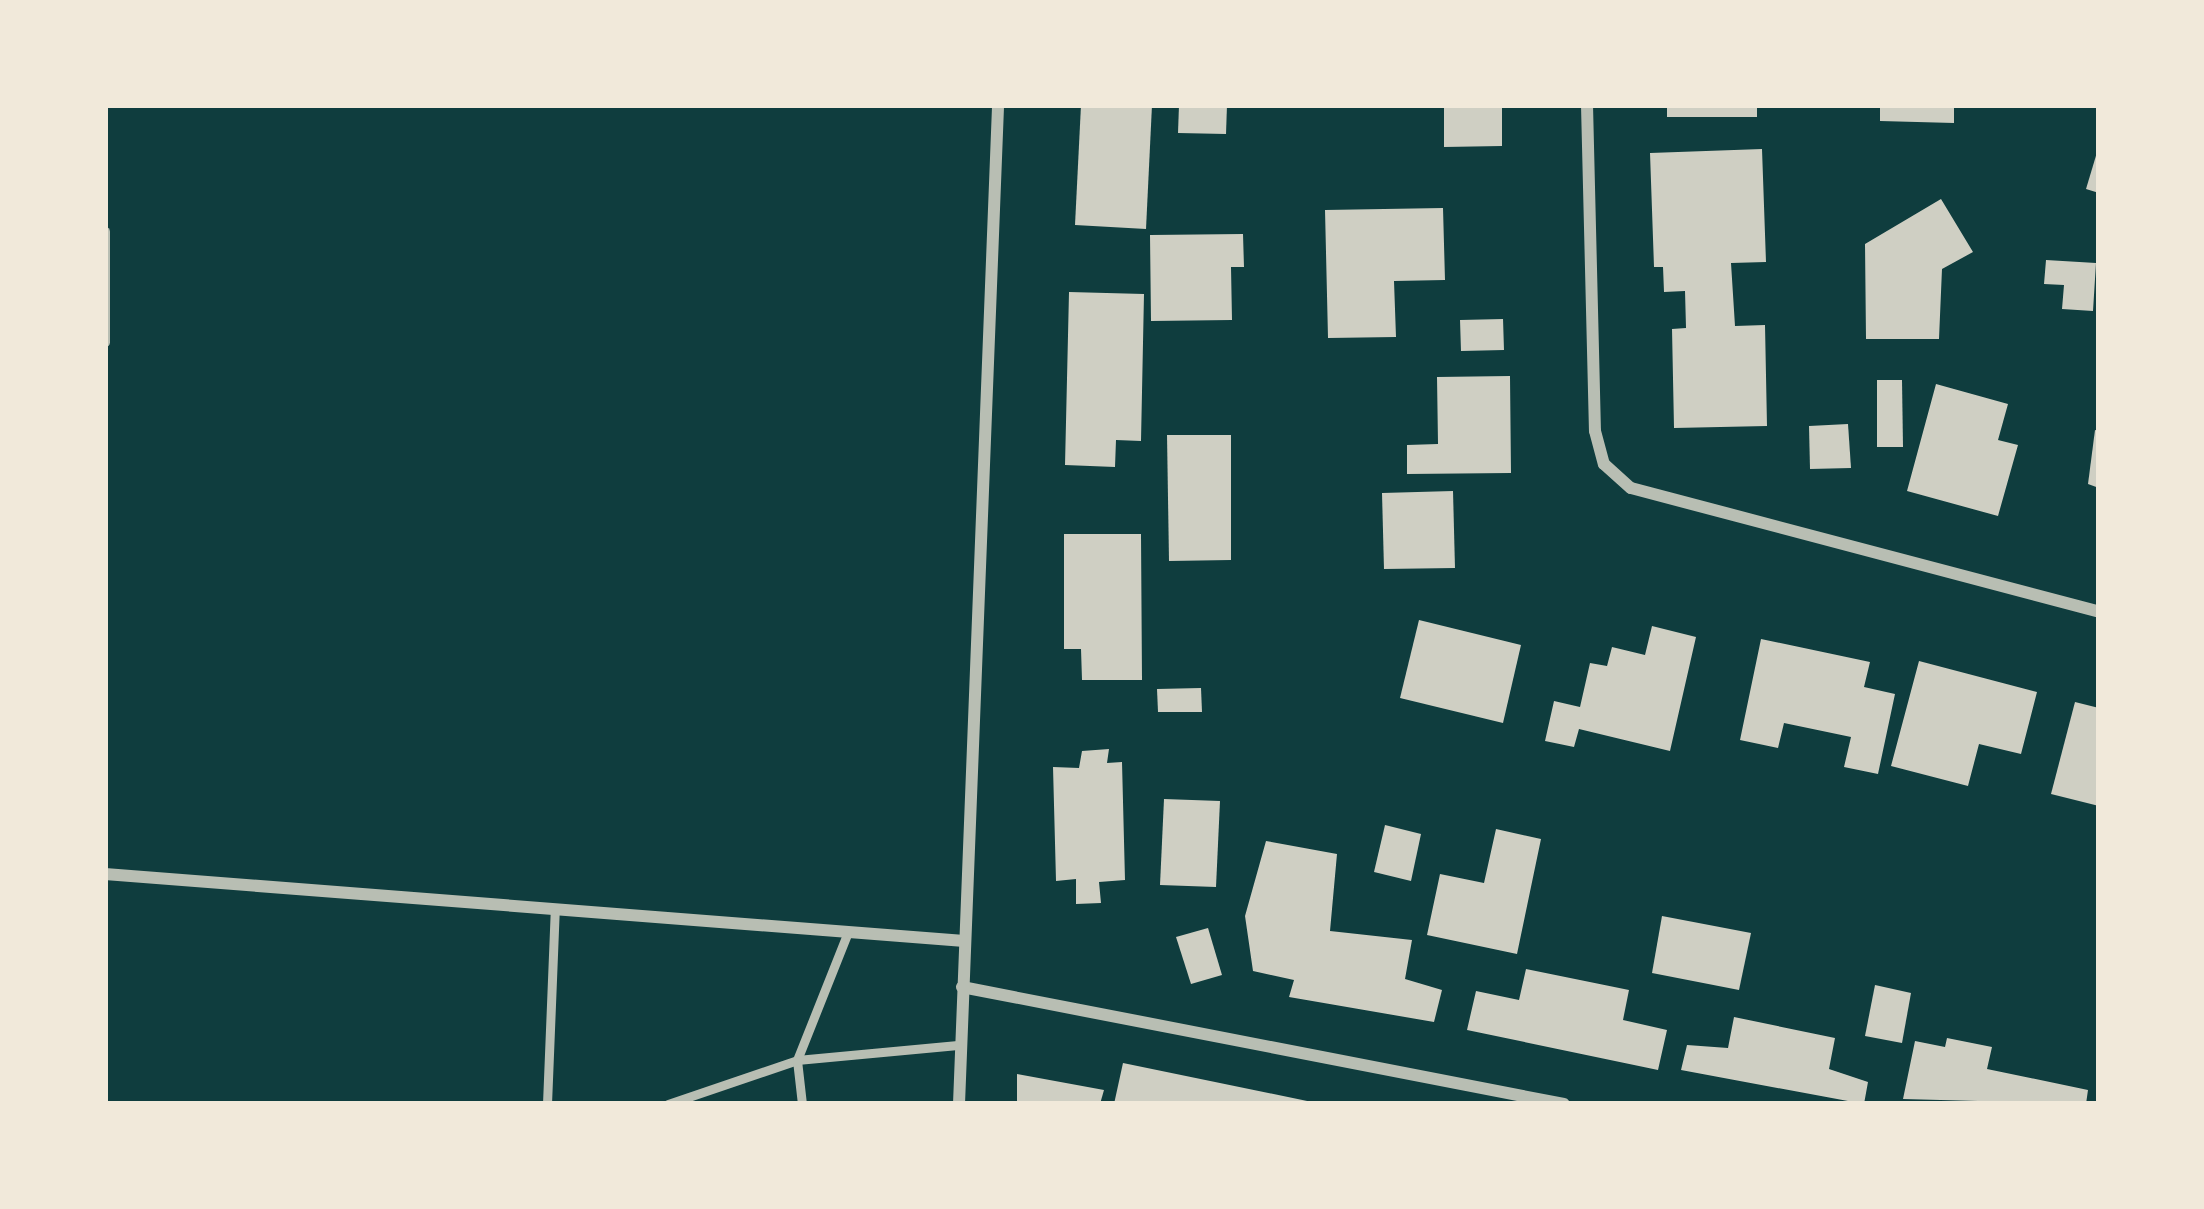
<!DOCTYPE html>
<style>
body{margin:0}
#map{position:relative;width:2204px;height:1209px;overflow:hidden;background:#0f3d3e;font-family:Figtree,sans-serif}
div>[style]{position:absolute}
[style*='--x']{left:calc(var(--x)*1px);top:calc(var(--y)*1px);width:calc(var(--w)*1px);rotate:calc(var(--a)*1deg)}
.building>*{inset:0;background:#cfcfc3}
.service>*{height:9px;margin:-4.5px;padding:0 4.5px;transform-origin:4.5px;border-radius:4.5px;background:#b8beb3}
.minor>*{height:12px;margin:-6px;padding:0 6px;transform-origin:6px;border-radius:6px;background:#b8beb3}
span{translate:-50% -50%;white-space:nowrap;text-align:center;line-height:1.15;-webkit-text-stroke:9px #f1e9da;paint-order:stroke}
.frame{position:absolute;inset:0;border:108px solid #f1e9da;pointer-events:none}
</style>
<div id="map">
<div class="building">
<i style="clip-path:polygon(1081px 105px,1152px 105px,1146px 229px,1075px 225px)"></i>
<i style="clip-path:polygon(1179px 105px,1227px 105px,1226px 134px,1178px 133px)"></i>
<i style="clip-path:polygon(1444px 105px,1502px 105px,1502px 146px,1444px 147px)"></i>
<i style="clip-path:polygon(1667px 105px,1757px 105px,1757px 117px,1667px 117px)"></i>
<i style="clip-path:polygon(1880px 105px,1954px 105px,1954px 123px,1880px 121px)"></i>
<i style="clip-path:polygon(1762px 149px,1766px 262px,1731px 263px,1735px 326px,1765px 325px,1767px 426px,1674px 428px,1672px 329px,1686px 328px,1685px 291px,1664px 292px,1663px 267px,1654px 267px,1650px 153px)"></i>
<i style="clip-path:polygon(2098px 149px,2099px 149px,2099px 193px,2086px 189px)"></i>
<i style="clip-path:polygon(1941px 199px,1973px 252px,1942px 269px,1939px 339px,1866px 339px,1865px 244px)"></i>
<i style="clip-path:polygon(1443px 208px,1445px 280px,1394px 281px,1396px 337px,1328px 338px,1325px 210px)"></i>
<i style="clip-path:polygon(1243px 234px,1244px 267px,1231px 267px,1232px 320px,1151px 321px,1150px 235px)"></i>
<i style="clip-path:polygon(2046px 260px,2096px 263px,2093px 311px,2062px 309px,2064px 285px,2044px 284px)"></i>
<i style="clip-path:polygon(1069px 292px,1144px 294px,1141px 441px,1116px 440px,1115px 467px,1065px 465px)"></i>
<i style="clip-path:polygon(1503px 319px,1504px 350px,1461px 351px,1460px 320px)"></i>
<i style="clip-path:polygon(1510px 376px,1511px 473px,1407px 474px,1407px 445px,1438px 444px,1437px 377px)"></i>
<i style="clip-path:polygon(1877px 380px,1902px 380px,1903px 447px,1877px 447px)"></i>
<i style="clip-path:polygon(1936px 384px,2008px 404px,1998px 440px,2018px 445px,1998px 516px,1907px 491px)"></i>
<i style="clip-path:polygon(1848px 424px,1851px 468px,1810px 469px,1809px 426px)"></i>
<i style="clip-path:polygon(2095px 430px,2099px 431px,2099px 488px,2088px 484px)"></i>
<i style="clip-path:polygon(1167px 435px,1231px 435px,1231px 560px,1169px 561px)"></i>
<i style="clip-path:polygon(1453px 491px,1455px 568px,1384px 569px,1382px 493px)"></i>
<i style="clip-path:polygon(1064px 534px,1141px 534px,1142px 680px,1082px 680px,1081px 649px,1064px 649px)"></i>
<i style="clip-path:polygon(1419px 620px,1521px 645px,1503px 723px,1400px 698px)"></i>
<i style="clip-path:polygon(1652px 626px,1696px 637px,1670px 751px,1579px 729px,1574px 747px,1545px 741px,1554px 701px,1580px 707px,1590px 663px,1607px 666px,1612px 647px,1645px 655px)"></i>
<i style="clip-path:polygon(1761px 639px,1870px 662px,1864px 687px,1895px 694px,1878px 774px,1844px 767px,1851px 737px,1784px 723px,1778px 748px,1740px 740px)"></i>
<i style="clip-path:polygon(1919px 661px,2037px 692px,2021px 754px,1979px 744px,1968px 786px,1891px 766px)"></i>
<i style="clip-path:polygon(1201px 688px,1202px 712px,1158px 712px,1157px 689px)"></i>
<i style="clip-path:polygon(2075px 702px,2099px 708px,2099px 806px,2051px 794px)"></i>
<i style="clip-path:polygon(1109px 749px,1107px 763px,1122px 762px,1125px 880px,1099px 882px,1101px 903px,1076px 904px,1076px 879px,1056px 881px,1053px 767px,1079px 768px,1082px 751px)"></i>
<i style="clip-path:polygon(1164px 799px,1220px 801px,1216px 887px,1160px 885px)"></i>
<i style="clip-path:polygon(1385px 825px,1421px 834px,1411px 881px,1374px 872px)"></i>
<i style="clip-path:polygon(1496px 829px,1541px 839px,1517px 954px,1427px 935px,1440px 874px,1484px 883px)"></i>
<i style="clip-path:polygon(1266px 841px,1337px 854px,1330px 931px,1412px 940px,1405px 979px,1442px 990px,1434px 1022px,1289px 997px,1294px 980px,1253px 971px,1245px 916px)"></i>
<i style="clip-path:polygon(1662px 916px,1751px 933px,1739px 990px,1652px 973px)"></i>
<i style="clip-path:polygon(1208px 928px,1222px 975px,1191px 984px,1176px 937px)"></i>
<i style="clip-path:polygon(1526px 969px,1629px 990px,1623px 1020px,1667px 1030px,1658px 1070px,1467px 1030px,1476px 991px,1519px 1000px)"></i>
<i style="clip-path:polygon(1875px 985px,1911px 993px,1902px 1043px,1865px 1036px)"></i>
<i style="clip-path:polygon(1734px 1017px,1835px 1038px,1829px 1069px,1868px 1082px,1864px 1104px,1681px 1070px,1687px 1045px,1728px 1048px)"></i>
<i style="clip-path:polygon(1947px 1038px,1992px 1047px,1987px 1069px,2088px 1090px,2086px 1104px,1903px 1099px,1915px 1041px,1945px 1047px)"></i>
<i style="clip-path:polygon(1123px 1063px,1312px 1102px,1312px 1104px,1114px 1104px)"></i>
<i style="clip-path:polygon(1017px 1074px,1104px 1090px,1100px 1104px,1017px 1104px)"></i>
</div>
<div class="service">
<i style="--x:105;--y:231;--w:111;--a:90"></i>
<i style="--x:547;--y:1104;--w:195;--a:-87.7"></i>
<i style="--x:668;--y:1104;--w:136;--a:-18.8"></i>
<i style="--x:797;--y:1060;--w:164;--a:-5.3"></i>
<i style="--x:802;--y:1104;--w:44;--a:-96.5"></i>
<i style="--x:797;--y:1060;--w:138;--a:-68.3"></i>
</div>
<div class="minor">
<i style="--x:1587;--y:105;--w:326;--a:88.6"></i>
<i style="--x:1595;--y:431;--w:34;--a:75"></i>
<i style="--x:1604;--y:464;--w:36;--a:42"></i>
<i style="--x:1631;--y:488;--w:484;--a:14.8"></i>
<i style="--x:105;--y:874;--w:862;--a:4.46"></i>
<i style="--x:962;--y:987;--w:613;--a:11"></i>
<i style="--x:959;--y:1104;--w:1000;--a:-87.76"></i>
</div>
<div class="frame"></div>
</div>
